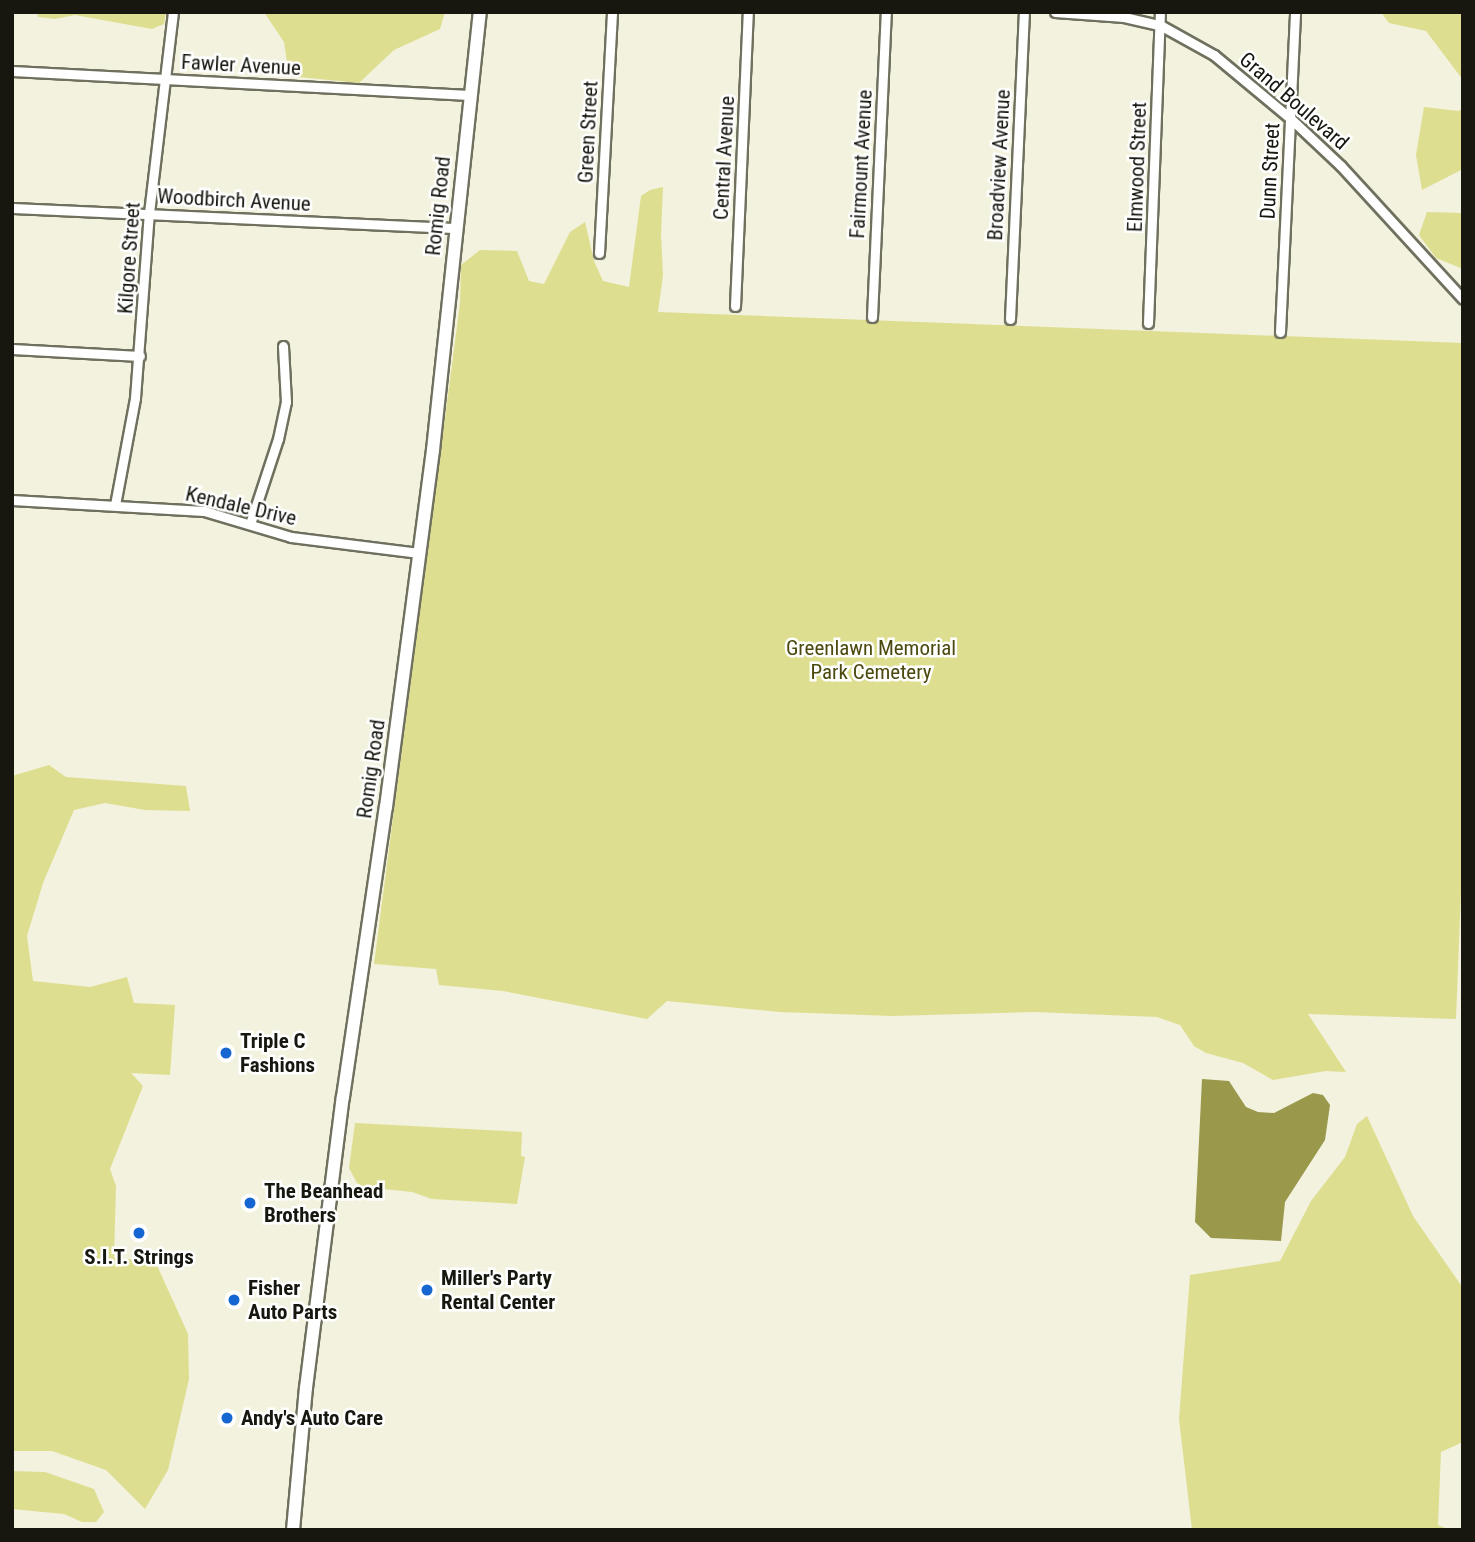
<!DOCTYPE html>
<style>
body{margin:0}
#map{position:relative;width:1475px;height:1542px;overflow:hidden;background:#f2f2de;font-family:"Roboto Condensed",sans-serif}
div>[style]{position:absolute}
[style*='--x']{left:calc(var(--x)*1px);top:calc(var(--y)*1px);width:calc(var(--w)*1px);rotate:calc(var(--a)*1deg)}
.green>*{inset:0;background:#dede90}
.water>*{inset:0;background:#99984b}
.roads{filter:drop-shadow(2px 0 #6f705e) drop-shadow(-2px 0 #6f705e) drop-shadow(0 2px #6f705e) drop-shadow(0 -2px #6f705e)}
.street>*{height:9px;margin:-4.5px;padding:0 4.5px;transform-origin:4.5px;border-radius:4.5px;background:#fff}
.secondary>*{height:12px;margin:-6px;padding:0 6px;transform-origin:6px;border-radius:6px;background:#fff}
.dots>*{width:19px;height:19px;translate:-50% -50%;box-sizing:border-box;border:4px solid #fff;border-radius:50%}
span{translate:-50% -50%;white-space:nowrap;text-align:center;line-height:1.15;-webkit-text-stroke:5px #fff;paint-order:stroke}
.street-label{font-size:21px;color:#171710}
.park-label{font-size:21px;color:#4b490d}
.poi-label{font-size:21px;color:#171710;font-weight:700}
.left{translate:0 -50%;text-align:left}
.frame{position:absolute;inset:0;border:14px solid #171710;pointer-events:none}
</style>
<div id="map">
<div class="green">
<i style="clip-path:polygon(37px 12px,166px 12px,164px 24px,152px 29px,75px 15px,55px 19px,38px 17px)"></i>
<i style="clip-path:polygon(264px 12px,445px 12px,440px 29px,394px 50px,359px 83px,289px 76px,284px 42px)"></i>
<i style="clip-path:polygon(1381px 12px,1463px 12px,1463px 80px,1426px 31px,1389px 23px)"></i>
<i style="clip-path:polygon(1424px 107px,1459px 111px,1463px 108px,1463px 169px,1422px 190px,1416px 155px)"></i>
<i style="clip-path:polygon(663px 187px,661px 234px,663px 275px,658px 312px,1463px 343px,1463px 841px,1456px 1019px,1308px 1014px,1346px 1072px,1326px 1071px,1273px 1080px,1243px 1063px,1206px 1053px,1194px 1046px,1180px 1025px,1157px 1017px,1033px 1012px,892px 1016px,780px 1012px,667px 1001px,647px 1019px,503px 991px,439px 985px,436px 969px,374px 964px,460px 303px,461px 265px,480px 250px,517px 251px,529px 281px,544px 284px,570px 232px,585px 222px,594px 261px,603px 281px,629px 287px,641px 196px,650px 190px)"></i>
<i style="clip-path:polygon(1427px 212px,1463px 213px,1463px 269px,1436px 258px,1419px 235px)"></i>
<i style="clip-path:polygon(49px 765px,66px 777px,186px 786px,190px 811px,145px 810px,105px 803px,74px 810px,43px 883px,27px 936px,33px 981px,90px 987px,127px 977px,134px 1003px,175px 1005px,170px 1075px,131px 1073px,143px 1086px,110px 1169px,116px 1186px,114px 1258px,155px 1261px,188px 1334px,189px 1379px,168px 1470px,145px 1509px,106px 1470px,52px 1451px,12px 1451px,12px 776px)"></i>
<i style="clip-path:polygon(1367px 1116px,1413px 1216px,1463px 1288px,1463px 1442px,1441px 1452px,1438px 1525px,1450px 1530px,1192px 1530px,1179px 1419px,1190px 1275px,1280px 1261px,1311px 1201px,1345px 1157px,1357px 1124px)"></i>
<i style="clip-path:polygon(355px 1123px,522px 1132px,521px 1156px,525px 1157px,517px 1204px,432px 1199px,412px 1192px,364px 1187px,357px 1183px,349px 1168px)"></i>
<i style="clip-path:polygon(12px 1471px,45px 1472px,94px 1489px,104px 1512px,96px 1522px,82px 1522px,64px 1514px,12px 1509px)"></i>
</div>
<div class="water">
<i style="clip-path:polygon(1202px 1079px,1229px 1081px,1246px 1107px,1258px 1112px,1274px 1113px,1313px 1093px,1323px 1095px,1330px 1105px,1325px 1140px,1285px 1202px,1281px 1241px,1211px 1238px,1195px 1222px)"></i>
</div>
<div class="roads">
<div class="street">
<i style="--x:1055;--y:12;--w:69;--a:4.1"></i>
<i style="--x:1124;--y:17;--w:37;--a:13"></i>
<i style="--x:1160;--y:25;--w:62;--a:29.1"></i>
<i style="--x:1214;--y:55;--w:99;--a:39.7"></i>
<i style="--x:1290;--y:118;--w:70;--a:43.3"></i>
<i style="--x:1341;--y:166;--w:180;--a:47.5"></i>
<i style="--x:12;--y:71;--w:458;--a:3"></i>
<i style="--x:12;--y:208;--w:443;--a:2.6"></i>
<i style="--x:599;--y:253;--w:241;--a:-86.9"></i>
<i style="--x:735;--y:306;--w:294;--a:-87.5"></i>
<i style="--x:872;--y:317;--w:305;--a:-87.4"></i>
<i style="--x:1010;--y:319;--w:307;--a:-87.4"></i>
<i style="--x:1148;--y:323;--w:311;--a:-87.8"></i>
<i style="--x:1280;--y:332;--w:320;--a:-87.3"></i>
<i style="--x:12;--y:349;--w:128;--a:3.1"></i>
<i style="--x:12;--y:500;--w:192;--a:3.3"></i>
<i style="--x:204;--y:511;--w:91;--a:16.6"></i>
<i style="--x:291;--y:537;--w:129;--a:7.1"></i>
<i style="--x:115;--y:505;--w:109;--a:-79.4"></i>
<i style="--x:135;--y:398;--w:186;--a:-85.7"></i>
<i style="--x:149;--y:213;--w:202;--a:-83.2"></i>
<i style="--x:250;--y:524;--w:89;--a:-71.8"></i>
<i style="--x:278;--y:439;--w:38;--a:-78"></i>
<i style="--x:286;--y:402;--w:56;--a:-93.1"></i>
</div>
<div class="secondary">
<i style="--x:293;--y:1530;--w:143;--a:-84.8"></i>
<i style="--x:306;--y:1388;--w:293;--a:-82.8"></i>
<i style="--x:343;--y:1097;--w:293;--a:-81.6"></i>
<i style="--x:386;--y:807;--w:360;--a:-82.5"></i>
<i style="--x:433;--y:450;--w:441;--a:-83.9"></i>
</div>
</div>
<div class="dots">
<i style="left:226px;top:1053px;background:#1666d1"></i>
<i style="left:250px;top:1203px;background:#1666d1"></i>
<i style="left:139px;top:1233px;background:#1666d1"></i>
<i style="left:427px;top:1290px;background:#1666d1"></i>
<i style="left:234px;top:1300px;background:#1666d1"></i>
<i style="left:227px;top:1418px;background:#1666d1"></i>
</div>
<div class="street-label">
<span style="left:241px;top:65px;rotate:3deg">Fawler Avenue</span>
<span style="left:1294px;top:101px;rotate:41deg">Grand Boulevard</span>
<span style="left:588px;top:132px;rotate:-87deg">Green Street</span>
<span style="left:724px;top:158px;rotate:-87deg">Central Avenue</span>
<span style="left:861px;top:164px;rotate:-87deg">Fairmount Avenue</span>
<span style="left:999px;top:165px;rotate:-87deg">Broadview Avenue</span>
<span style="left:1137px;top:167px;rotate:-88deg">Elmwood Street</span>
<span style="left:1270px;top:171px;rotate:-87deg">Dunn Street</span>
<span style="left:234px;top:200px;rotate:3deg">Woodbirch Avenue</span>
<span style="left:438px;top:206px;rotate:-84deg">Romig Road</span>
<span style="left:129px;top:258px;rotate:-86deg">Kilgore Street</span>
<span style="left:241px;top:506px;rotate:13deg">Kendale Drive</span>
<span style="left:371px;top:769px;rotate:-82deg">Romig Road</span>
</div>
<div class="park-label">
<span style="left:871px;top:660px">Greenlawn Memorial<br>Park Cemetery</span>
</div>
<div class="poi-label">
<span class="left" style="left:240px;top:1053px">Triple C<br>Fashions</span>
<span class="left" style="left:264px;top:1203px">The Beanhead<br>Brothers</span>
<span style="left:139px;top:1257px">S.I.T. Strings</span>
<span class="left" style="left:441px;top:1290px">Miller's Party<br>Rental Center</span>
<span class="left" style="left:248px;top:1300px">Fisher<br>Auto Parts</span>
<span class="left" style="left:241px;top:1418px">Andy's Auto Care</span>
</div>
<div class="frame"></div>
</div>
